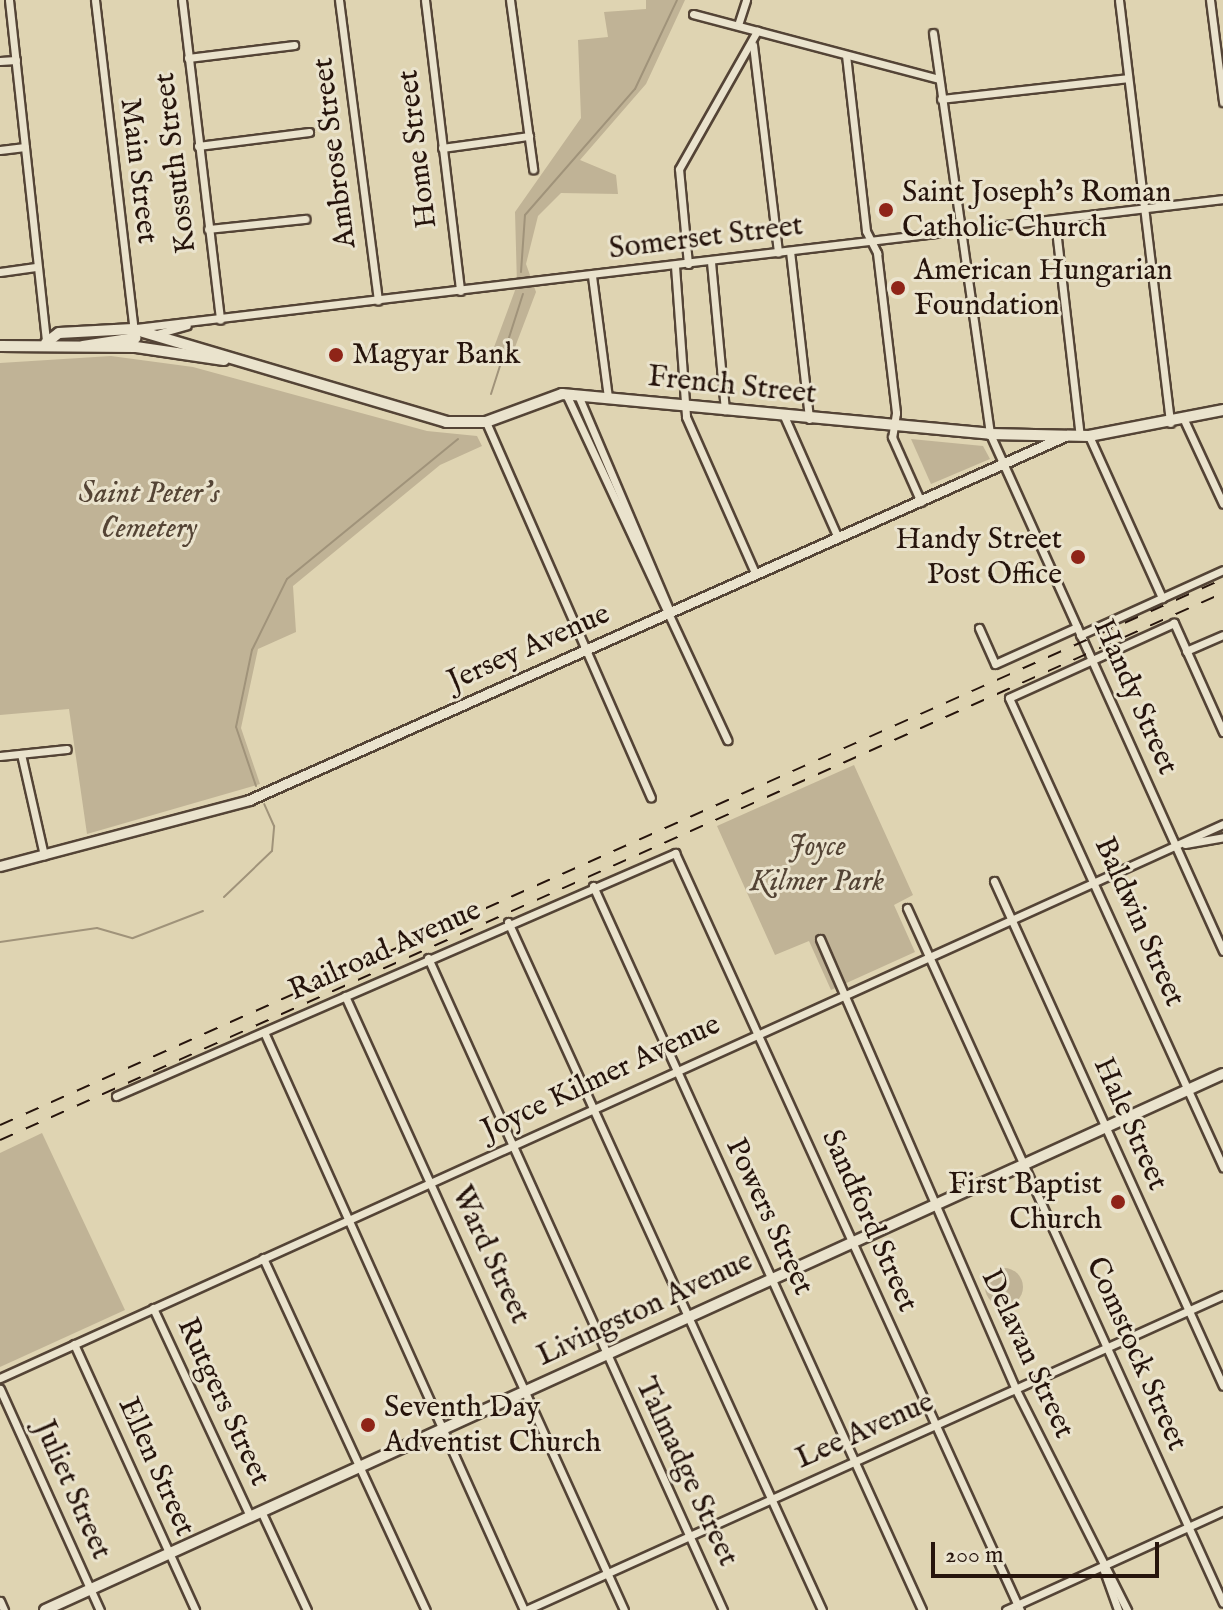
<!DOCTYPE html>
<style>
body{margin:0}
#map{position:relative;width:1223px;height:1610px;overflow:hidden;background:#dfd4b2;font-family:"IM FELL English",serif}
div>[style]{position:absolute}
[style*='--x']{left:calc(var(--x)*1px);top:calc(var(--y)*1px);width:calc(var(--w)*1px);rotate:calc(var(--a)*1deg)}
.green>*{inset:0;background:#c0b396}
.round{border-radius:50%}
.stream>*{height:2px;margin:-1px;padding:0 1px;transform-origin:1px;border-radius:1px;background:#a0937a}
.roads{filter:drop-shadow(2px 0 #544436) drop-shadow(-2px 0 #544436) drop-shadow(0 2px #544436) drop-shadow(0 -2px #544436)}
.minor>*{height:7px;margin:-3.5px;padding:0 3.5px;transform-origin:3.5px;border-radius:3.5px;background:#eae3cd}
.tertiary>*{height:9px;margin:-4.5px;padding:0 4.5px;transform-origin:4.5px;border-radius:4.5px;background:#eae3cd}
.secondary>*{height:10px;margin:-5px;padding:0 5px;transform-origin:5px;border-radius:5px;background:#eae3cd}
.rail>*{height:2px;margin-top:-1px;transform-origin:0;background:repeating-linear-gradient(90deg,#26140c 0 14px,transparent 0 28px)}
.dots>*{width:22px;height:22px;translate:-50% -50%;box-sizing:border-box;border:4px solid #eae3cd;border-radius:50%}
span{translate:-50% -50%;white-space:nowrap;text-align:center;line-height:1.15;-webkit-text-stroke:6px #eae3cd;paint-order:stroke}
.street-label{font-size:30px;color:#26140c}
.poi-label{font-size:30px;color:#26140c}
.left{translate:0 -50%;text-align:left}
.right{translate:-100% -50%;text-align:right}
.park-label{font-size:30px;color:#544435;font-style:italic}
.scale{position:absolute;left:931px;top:1542px;width:228px;height:36px;box-sizing:border-box;border:4px solid #26140c;border-top:0;padding-left:10px;font-size:24px;line-height:28px;white-space:nowrap;color:#26140c;-webkit-text-stroke:6px #eae3cd;paint-order:stroke}
</style>
<div id="map">
<div class="green">
<i style="clip-path:polygon(646px 0,685px 0,646px 84px,580px 160px,616px 175px,618px 194px,561px 193px,538px 216px,526px 264px,536px 292px,509px 363px,490px 358px,517px 285px,515px 212px,581px 118px,578px 40px,608px 37px,604px 12px,646px 9px)"></i>
<i style="clip-path:polygon(111px 356px,193px 367px,427px 431px,477px 436px,482px 446px,440px 465px,293px 586px,296px 632px,258px 649px,241px 728px,260px 784px,87px 834px,69px 709px,0 715px,0 363px)"></i>
<i style="clip-path:polygon(911px 439px,983px 446px,990px 459px,931px 484px)"></i>
<i style="clip-path:polygon(854px 765px,913px 895px,894px 905px,915px 952px,831px 990px,809px 941px,775px 955px,717px 826px)"></i>
<i style="clip-path:polygon(42px 1133px,125px 1310px,0 1367px,0 1153px)"></i>
<i class="round" style="left:985px;top:1268px;width:38px;height:38px"></i>
</div>
<div class="stream">
<i style="--x:521;--y:272;--w:57;--a:-86"></i>
<i style="--x:525;--y:215;--w:167;--a:-48.9"></i>
<i style="--x:635;--y:89;--w:98;--a:-64.7"></i>
<i style="--x:491;--y:394;--w:105;--a:-72.3"></i>
<i style="--x:256;--y:786;--w:62;--a:-108.7"></i>
<i style="--x:236;--y:727;--w:79;--a:-78.3"></i>
<i style="--x:252;--y:650;--w:79;--a:-63.8"></i>
<i style="--x:287;--y:579;--w:221;--a:-39.3"></i>
<i style="--x:224;--y:897;--w:66;--a:-43.8"></i>
<i style="--x:272;--y:851;--w:25;--a:-85"></i>
<i style="--x:274;--y:826;--w:24;--a:-114"></i>
<i style="--x:0;--y:942;--w:98;--a:-8.2"></i>
<i style="--x:97;--y:928;--w:37;--a:16"></i>
<i style="--x:133;--y:938;--w:75;--a:-21.1"></i>
</div>
<div class="roads">
<div class="minor">
<i style="--x:9;--y:0;--w:345;--a:83.8"></i>
<i style="--x:95;--y:0;--w:335;--a:83.3"></i>
<i style="--x:182;--y:0;--w:322;--a:83.2"></i>
<i style="--x:339;--y:0;--w:303;--a:82.6"></i>
<i style="--x:425;--y:0;--w:293;--a:83.1"></i>
<i style="--x:510;--y:0;--w:171;--a:82.2"></i>
<i style="--x:1119;--y:0;--w:426;--a:83.1"></i>
<i style="--x:1210;--y:0;--w:103;--a:82.7"></i>
<i style="--x:693;--y:14;--w:254;--a:14.8"></i>
<i style="--x:738;--y:25;--w:26;--a:-72"></i>
<i style="--x:933;--y:33;--w:405;--a:81.9"></i>
<i style="--x:990;--y:434;--w:567;--a:65.74"></i>
<i style="--x:753;--y:45;--w:209;--a:83.1"></i>
<i style="--x:846;--y:55;--w:177;--a:83.5"></i>
<i style="--x:866;--y:231;--w:25;--a:63"></i>
<i style="--x:877;--y:253;--w:161;--a:83.2"></i>
<i style="--x:896;--y:413;--w:24;--a:99"></i>
<i style="--x:892;--y:437;--w:71;--a:66"></i>
<i style="--x:188;--y:58;--w:107;--a:-7"></i>
<i style="--x:0;--y:61;--w:16;--a:-4"></i>
<i style="--x:941;--y:99;--w:188;--a:-6.4"></i>
<i style="--x:198;--y:146;--w:112;--a:-7.2"></i>
<i style="--x:442;--y:148;--w:88;--a:-7.9"></i>
<i style="--x:0;--y:150;--w:25;--a:-7"></i>
<i style="--x:1055;--y:221;--w:216;--a:83.4"></i>
<i style="--x:208;--y:229;--w:98;--a:-5.9"></i>
<i style="--x:790;--y:251;--w:169;--a:83.5"></i>
<i style="--x:711;--y:262;--w:149;--a:84.6"></i>
<i style="--x:688;--y:264;--w:95;--a:-95.4"></i>
<i style="--x:679;--y:169;--w:159;--a:-60.5"></i>
<i style="--x:675;--y:266;--w:151;--a:85.8"></i>
<i style="--x:686;--y:417;--w:171;--a:66.1"></i>
<i style="--x:0;--y:272;--w:36;--a:-8"></i>
<i style="--x:592;--y:276;--w:123;--a:82.5"></i>
<i style="--x:136;--y:328;--w:1095;--a:-6.77"></i>
<i style="--x:153;--y:335;--w:35;--a:-16"></i>
<i style="--x:566;--y:394;--w:382;--a:65"></i>
<i style="--x:578;--y:395;--w:233;--a:67"></i>
<i style="--x:784;--y:416;--w:133;--a:66.1"></i>
<i style="--x:486;--y:422;--w:410;--a:66.3"></i>
<i style="--x:1185;--y:422;--w:90;--a:65.1"></i>
<i style="--x:1089;--y:436;--w:178;--a:65.7"></i>
<i style="--x:979;--y:628;--w:39;--a:66"></i>
<i style="--x:995;--y:664;--w:90;--a:-24.3"></i>
<i style="--x:1080;--y:635;--w:157;--a:-24.4"></i>
<i style="--x:1186;--y:651;--w:40;--a:-23.4"></i>
<i style="--x:1223;--y:732;--w:120;--a:-114.2"></i>
<i style="--x:1174;--y:623;--w:181;--a:155.6"></i>
<i style="--x:1009;--y:698;--w:516;--a:65.47"></i>
<i style="--x:21;--y:754;--w:104;--a:77.2"></i>
<i style="--x:0;--y:756;--w:67;--a:-6"></i>
<i style="--x:1185;--y:844;--w:39;--a:-10"></i>
<i style="--x:994;--y:881;--w:554;--a:65.61"></i>
<i style="--x:593;--y:886;--w:795;--a:65.56"></i>
<i style="--x:907;--y:908;--w:763;--a:65.55"></i>
<i style="--x:508;--y:922;--w:756;--a:65.47"></i>
<i style="--x:820;--y:939;--w:490;--a:66.5"></i>
<i style="--x:1015;--y:1388;--w:249;--a:63.2"></i>
<i style="--x:428;--y:958;--w:716;--a:65.66"></i>
<i style="--x:345;--y:996;--w:674;--a:65.56"></i>
<i style="--x:264;--y:1032;--w:634;--a:65.78"></i>
<i style="--x:116;--y:1096;--w:610;--a:-23.49"></i>
<i style="--x:675;--y:853;--w:832;--a:65.5"></i>
<i style="--x:263;--y:1258;--w:388;--a:65.2"></i>
<i style="--x:153;--y:1308;--w:230;--a:65"></i>
<i style="--x:74;--y:1344;--w:292;--a:65.5"></i>
<i style="--x:0;--y:1378;--w:1343;--a:-24.37"></i>
<i style="--x:0;--y:1389;--w:243;--a:65.7"></i>
<i style="--x:261;--y:1511;--w:109;--a:65.1"></i>
<i style="--x:1103;--y:1568;--w:45;--a:70.3"></i>
<i style="--x:0;--y:1601;--w:10;--a:66"></i>
<i style="--x:526;--y:1610;--w:765;--a:-24.32"></i>
<i style="--x:1006;--y:1610;--w:239;--a:-24.5"></i>
</div>
<div class="tertiary">
<i style="--x:0;--y:866;--w:258;--a:-14.8"></i>
<i style="--x:249;--y:800;--w:894;--a:-24.04"></i>
</div>
<div class="secondary">
<i style="--x:46;--y:343;--w:16;--a:-38"></i>
<i style="--x:59;--y:333;--w:74;--a:-3.1"></i>
<i style="--x:133;--y:329;--w:327;--a:16.5"></i>
<i style="--x:446;--y:422;--w:40;--a:0"></i>
<i style="--x:486;--y:422;--w:81;--a:-20.2"></i>
<i style="--x:562;--y:394;--w:430;--a:5.3"></i>
<i style="--x:990;--y:434;--w:99;--a:1.2"></i>
<i style="--x:1089;--y:436;--w:136;--a:-11"></i>
<i style="--x:0;--y:346;--w:136;--a:0.4"></i>
<i style="--x:136;--y:347;--w:89;--a:8.4"></i>
<i style="--x:83;--y:346;--w:53;--a:-8.7"></i>
<i style="--x:45;--y:1610;--w:1294;--a:-24.47"></i>
</div>
</div>
<div class="rail">
<i style="--x:0;--y:1125;--w:1339;--a:-24.06"></i>
<i style="--x:0;--y:1140;--w:1340;--a:-24.1"></i>
</div>
<div class="dots">
<i style="left:886px;top:210px;background:#8f2418"></i>
<i style="left:898px;top:288px;background:#8f2418"></i>
<i style="left:336px;top:355px;background:#8f2418"></i>
<i style="left:1078px;top:557px;background:#8f2418"></i>
<i style="left:1118px;top:1202px;background:#8f2418"></i>
<i style="left:368px;top:1425px;background:#8f2418"></i>
</div>
<div class="street-label">
<span style="left:418px;top:149px;rotate:-97deg">Home Street</span>
<span style="left:335px;top:153px;rotate:-97deg">Ambrose Street</span>
<span style="left:176px;top:163px;rotate:-97deg">Kossuth Street</span>
<span style="left:138px;top:171px;rotate:83deg">Main Street</span>
<span style="left:706px;top:238px;rotate:-7deg">Somerset Street</span>
<span style="left:732px;top:386px;rotate:6deg">French Street</span>
<span style="left:529px;top:648px;rotate:-24deg">Jersey Avenue</span>
<span style="left:1135px;top:697px;rotate:66deg">Handy Street</span>
<span style="left:1139px;top:922px;rotate:66deg">Baldwin Street</span>
<span style="left:385px;top:951px;rotate:-24deg">Railroad Avenue</span>
<span style="left:601px;top:1078px;rotate:-25deg">Joyce Kilmer Avenue</span>
<span style="left:1130px;top:1124px;rotate:66deg">Hale Street</span>
<span style="left:769px;top:1217px;rotate:65deg">Powers Street</span>
<span style="left:869px;top:1221px;rotate:66deg">Sandford Street</span>
<span style="left:490px;top:1255px;rotate:65deg">Ward Street</span>
<span style="left:645px;top:1309px;rotate:-25deg">Livingston Avenue</span>
<span style="left:1027px;top:1354px;rotate:65deg">Delavan Street</span>
<span style="left:1136px;top:1354px;rotate:66deg">Comstock Street</span>
<span style="left:223px;top:1402px;rotate:65deg">Rutgers Street</span>
<span style="left:865px;top:1431px;rotate:-24deg">Lee Avenue</span>
<span style="left:156px;top:1467px;rotate:66deg">Ellen Street</span>
<span style="left:686px;top:1472px;rotate:65deg">Talmadge Street</span>
<span style="left:72px;top:1490px;rotate:66deg">Juliet Street</span>
</div>
<div class="poi-label">
<span class="left" style="left:902px;top:210px">Saint Joseph's Roman<br>Catholic Church</span>
<span class="left" style="left:914px;top:288px">American Hungarian<br>Foundation</span>
<span class="left" style="left:352px;top:355px">Magyar Bank</span>
<span class="right" style="left:1062px;top:557px">Handy Street<br>Post Office</span>
<span class="right" style="left:1102px;top:1202px">First Baptist<br>Church</span>
<span class="left" style="left:384px;top:1425px">Seventh Day<br>Adventist Church</span>
</div>
<div class="park-label">
<span style="left:149px;top:511px">Saint Peter's<br>Cemetery</span>
<span style="left:817px;top:864px">Joyce<br>Kilmer Park</span>
</div>
<div class="scale">200 m</div>
</div>
